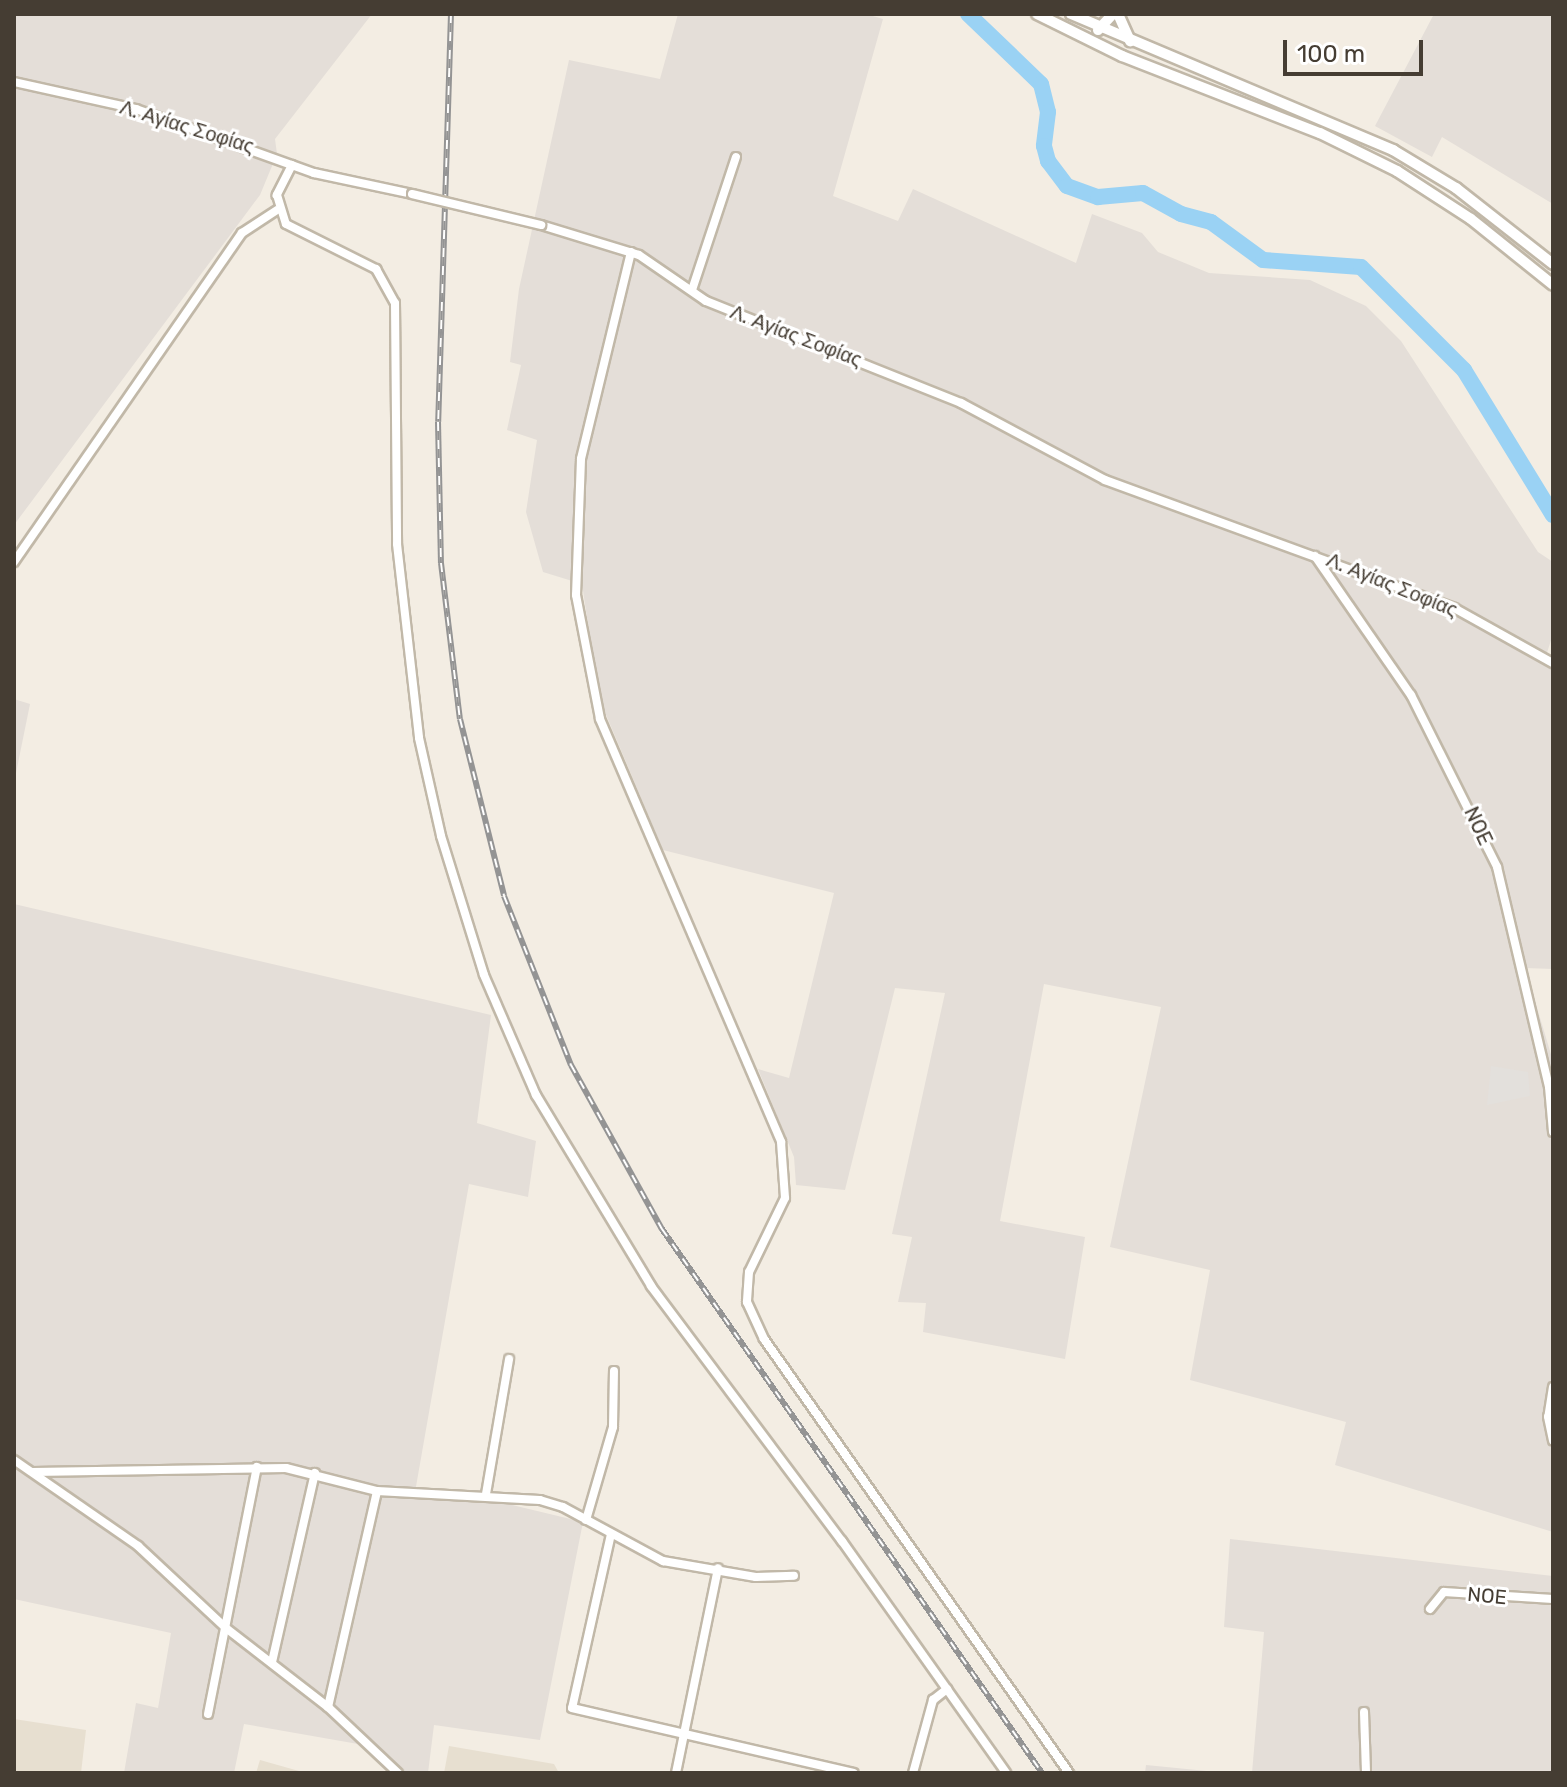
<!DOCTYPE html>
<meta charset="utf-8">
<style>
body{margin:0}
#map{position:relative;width:1567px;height:1787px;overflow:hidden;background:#f3ede3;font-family:Rubik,sans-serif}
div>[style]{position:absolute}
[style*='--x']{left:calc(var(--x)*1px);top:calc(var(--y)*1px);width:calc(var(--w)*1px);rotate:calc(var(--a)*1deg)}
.residential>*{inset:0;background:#e7dfd0}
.industrial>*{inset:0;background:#e4ded8}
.parking>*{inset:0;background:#e3e0dc}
.river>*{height:16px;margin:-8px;padding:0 8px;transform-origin:8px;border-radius:8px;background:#9ad2f4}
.roads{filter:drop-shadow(2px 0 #c1b8a8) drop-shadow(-2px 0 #c1b8a8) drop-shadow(0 2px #c1b8a8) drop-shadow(0 -2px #c1b8a8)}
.minor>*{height:8px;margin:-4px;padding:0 4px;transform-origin:4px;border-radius:4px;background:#fff}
.tertiary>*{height:10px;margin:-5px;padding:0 5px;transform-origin:5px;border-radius:5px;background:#fff}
.rail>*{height:6px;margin-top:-3px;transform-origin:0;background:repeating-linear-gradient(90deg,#fff 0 9px,#949494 0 18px);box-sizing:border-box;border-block:2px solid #949494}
.bridges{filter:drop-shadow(2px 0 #c1b8a8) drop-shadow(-2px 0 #c1b8a8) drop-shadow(0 2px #c1b8a8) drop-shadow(0 -2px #c1b8a8)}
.minor-bridge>*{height:8px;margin:-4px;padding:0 4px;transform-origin:4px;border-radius:4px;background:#fff}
span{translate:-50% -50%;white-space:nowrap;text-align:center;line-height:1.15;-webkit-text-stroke:6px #fff;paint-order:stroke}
.street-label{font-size:20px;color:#453d33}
.frame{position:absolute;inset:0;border:16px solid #453d33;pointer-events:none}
.scale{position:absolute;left:1283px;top:40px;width:140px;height:36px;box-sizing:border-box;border:4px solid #453d33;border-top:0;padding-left:10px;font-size:24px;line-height:28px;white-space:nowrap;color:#453d33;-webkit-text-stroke:6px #fff;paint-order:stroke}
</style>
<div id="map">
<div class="residential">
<i style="clip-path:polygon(14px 1719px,86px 1730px,81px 1773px,14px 1773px)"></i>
<i style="clip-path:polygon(449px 1746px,554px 1764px,559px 1773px,444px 1773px)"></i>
<i style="clip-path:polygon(260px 1760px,306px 1773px,256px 1773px)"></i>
</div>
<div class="industrial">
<i style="clip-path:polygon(14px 14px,372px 14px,275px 139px,277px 154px,260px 195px,14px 525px)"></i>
<i style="clip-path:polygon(678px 14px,866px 14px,883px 19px,833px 196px,898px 221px,913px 189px,1076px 263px,1092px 214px,1142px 233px,1158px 252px,1209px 273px,1310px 280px,1366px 306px,1401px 341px,1538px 552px,1553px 562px,1553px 634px,1544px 662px,1553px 668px,1553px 969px,1525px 968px,1553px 1061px,1553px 1532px,1335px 1465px,1346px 1422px,1190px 1380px,1210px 1270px,1110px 1247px,1161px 1007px,1044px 984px,1000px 1221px,1085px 1237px,1065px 1359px,923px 1332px,926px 1303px,898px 1302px,912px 1237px,892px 1234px,945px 993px,895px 988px,845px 1190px,796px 1185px,794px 1157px,758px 1069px,789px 1078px,834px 893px,663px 850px,599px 698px,582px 584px,543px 572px,526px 512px,537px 440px,507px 430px,521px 365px,510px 362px,519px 289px,569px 60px,660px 79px)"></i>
<i style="clip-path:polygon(1434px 14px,1553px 14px,1553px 204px,1442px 137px,1432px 157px,1375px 126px)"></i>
<i style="clip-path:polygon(14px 699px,30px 704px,14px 783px)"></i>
<i style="clip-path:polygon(14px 904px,491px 1015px,477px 1123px,536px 1141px,528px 1197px,469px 1184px,414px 1498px,471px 1495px,583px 1522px,540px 1740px,434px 1725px,428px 1773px,403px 1773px,362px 1732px,358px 1744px,244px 1724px,234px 1773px,124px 1773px,136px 1703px,158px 1708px,171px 1633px,14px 1599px)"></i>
<i style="clip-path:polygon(1230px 1539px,1553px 1576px,1553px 1773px,1252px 1773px,1264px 1632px,1224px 1627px)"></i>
<i style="clip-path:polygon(1146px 1765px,1227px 1773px,1145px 1773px)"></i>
</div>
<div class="parking">
<i style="clip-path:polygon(1491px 1066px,1528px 1072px,1530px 1096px,1487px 1105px)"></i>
</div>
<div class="river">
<i style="--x:968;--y:14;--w:101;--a:43.8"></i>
<i style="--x:1041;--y:84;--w:29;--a:76"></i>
<i style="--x:1048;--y:112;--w:34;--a:97"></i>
<i style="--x:1044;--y:146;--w:16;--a:75"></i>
<i style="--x:1048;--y:161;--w:31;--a:53"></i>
<i style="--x:1067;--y:186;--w:33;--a:20"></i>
<i style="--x:1098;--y:197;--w:45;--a:-5.1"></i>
<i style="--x:1143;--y:193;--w:43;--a:28.9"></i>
<i style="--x:1181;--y:214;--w:31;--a:15"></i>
<i style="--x:1211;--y:222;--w:64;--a:36.2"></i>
<i style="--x:1263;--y:260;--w:98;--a:4.1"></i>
<i style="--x:1361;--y:267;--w:146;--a:45"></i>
<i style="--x:1464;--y:370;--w:170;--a:58.5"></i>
</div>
<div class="roads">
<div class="minor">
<i style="--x:14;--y:82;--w:125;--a:12.5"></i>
<i style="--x:136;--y:109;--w:189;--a:19.8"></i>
<i style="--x:314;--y:173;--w:100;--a:12.1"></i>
<i style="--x:292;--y:165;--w:34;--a:117"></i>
<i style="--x:277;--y:195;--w:30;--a:73"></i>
<i style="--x:286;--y:224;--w:101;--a:26.6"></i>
<i style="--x:376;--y:269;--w:39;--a:61"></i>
<i style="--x:395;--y:303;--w:241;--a:89.5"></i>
<i style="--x:397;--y:544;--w:195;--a:83.5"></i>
<i style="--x:419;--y:738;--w:100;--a:77.3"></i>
<i style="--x:441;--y:836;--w:145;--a:72.8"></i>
<i style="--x:484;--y:975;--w:131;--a:66.6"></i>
<i style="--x:536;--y:1095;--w:223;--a:58.9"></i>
<i style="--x:651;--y:1286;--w:319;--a:53.2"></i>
<i style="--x:842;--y:1541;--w:284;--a:54.7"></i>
<i style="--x:541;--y:225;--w:102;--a:17"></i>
<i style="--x:639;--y:255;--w:81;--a:34.5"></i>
<i style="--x:706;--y:301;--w:275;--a:21.8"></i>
<i style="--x:961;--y:403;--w:163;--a:28.1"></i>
<i style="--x:1105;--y:480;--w:372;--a:20.1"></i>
<i style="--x:1454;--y:608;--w:113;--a:29.1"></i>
<i style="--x:631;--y:252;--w:213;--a:103.6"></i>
<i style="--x:581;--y:459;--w:136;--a:92.1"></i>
<i style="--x:576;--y:595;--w:126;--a:79"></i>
<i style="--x:600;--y:719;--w:460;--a:66.8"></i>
<i style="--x:781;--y:1142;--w:56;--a:85.9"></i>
<i style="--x:785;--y:1198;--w:82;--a:115.9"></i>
<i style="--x:749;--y:1272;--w:30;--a:94"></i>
<i style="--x:747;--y:1302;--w:41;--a:65.3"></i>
<i style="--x:764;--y:1339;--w:530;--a:54.9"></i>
<i style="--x:692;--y:290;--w:140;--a:-71.7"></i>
<i style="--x:1315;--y:556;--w:169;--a:55.4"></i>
<i style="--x:1411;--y:695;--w:192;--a:63.4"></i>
<i style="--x:1497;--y:867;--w:226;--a:76.7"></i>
<i style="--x:1549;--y:1087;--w:45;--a:84.9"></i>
<i style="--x:14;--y:562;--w:400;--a:-55.3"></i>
<i style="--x:242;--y:233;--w:42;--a:-33.3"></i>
<i style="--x:1553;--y:1387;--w:30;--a:99"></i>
<i style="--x:1548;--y:1417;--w:24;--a:78"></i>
<i style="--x:14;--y:1460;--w:151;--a:34.7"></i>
<i style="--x:138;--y:1546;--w:120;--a:43"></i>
<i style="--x:226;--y:1628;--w:129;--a:37.8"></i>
<i style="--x:328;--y:1707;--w:96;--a:43.3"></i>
<i style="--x:33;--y:1472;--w:253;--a:-0.9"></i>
<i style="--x:286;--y:1468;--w:94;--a:14.2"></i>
<i style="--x:377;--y:1491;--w:163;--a:3.2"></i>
<i style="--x:540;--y:1500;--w:24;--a:17"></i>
<i style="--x:563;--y:1507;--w:114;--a:28.4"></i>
<i style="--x:663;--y:1561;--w:94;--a:9.8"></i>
<i style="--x:756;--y:1577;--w:38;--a:-2"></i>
<i style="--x:486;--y:1494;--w:137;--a:-80.3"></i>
<i style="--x:586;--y:1520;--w:97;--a:-73.8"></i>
<i style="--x:613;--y:1427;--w:56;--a:-89"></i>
<i style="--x:611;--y:1534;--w:178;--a:102.6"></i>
<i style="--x:572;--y:1708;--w:289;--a:13"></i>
<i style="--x:1430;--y:1609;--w:22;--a:-51"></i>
<i style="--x:1444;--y:1592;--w:109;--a:3.7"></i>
<i style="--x:272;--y:1662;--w:194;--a:-77.2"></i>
<i style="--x:328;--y:1707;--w:221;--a:-77.2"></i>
<i style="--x:1364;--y:1712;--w:61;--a:88.1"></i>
<i style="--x:208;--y:1714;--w:252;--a:-78.8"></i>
<i style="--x:676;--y:1773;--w:209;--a:-78.4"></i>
<i style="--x:913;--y:1773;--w:76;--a:-74.7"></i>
<i style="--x:933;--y:1700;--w:18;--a:-38"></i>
</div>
<div class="tertiary">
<i style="--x:1037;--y:14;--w:95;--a:26.3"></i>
<i style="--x:1122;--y:56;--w:212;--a:21.3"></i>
<i style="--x:1320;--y:133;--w:86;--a:26.3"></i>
<i style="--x:1397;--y:171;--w:88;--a:33"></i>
<i style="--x:1471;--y:219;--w:105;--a:38.8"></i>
<i style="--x:1071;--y:14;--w:350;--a:22.9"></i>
<i style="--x:1393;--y:150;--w:74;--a:31.1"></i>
<i style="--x:1456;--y:188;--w:123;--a:38.1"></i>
<i style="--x:1118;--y:14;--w:30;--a:66"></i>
<i style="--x:1098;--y:30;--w:22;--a:-47"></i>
</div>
</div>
<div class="rail">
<i style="--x:451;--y:14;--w:408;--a:91.8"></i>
<i style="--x:438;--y:422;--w:141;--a:88.8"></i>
<i style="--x:441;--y:563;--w:157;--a:83.1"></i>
<i style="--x:460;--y:719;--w:182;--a:76"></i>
<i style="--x:504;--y:896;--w:182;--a:68.4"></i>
<i style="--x:571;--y:1065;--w:188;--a:61"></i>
<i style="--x:662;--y:1229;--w:664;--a:55.06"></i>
</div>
<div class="bridges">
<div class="minor-bridge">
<i style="--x:412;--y:194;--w:133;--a:13.5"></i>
</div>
</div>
<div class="street-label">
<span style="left:187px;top:127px;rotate:17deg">Λ. Αγίας Σοφίας</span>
<span style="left:796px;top:336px;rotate:21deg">Λ. Αγίας Σοφίας</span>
<span style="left:1392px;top:585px;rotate:22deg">Λ. Αγίας Σοφίας</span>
<span style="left:1478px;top:826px;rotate:65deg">NOE</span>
<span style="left:1487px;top:1596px;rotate:5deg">NOE</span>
</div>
<div class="frame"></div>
<div class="scale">100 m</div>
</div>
